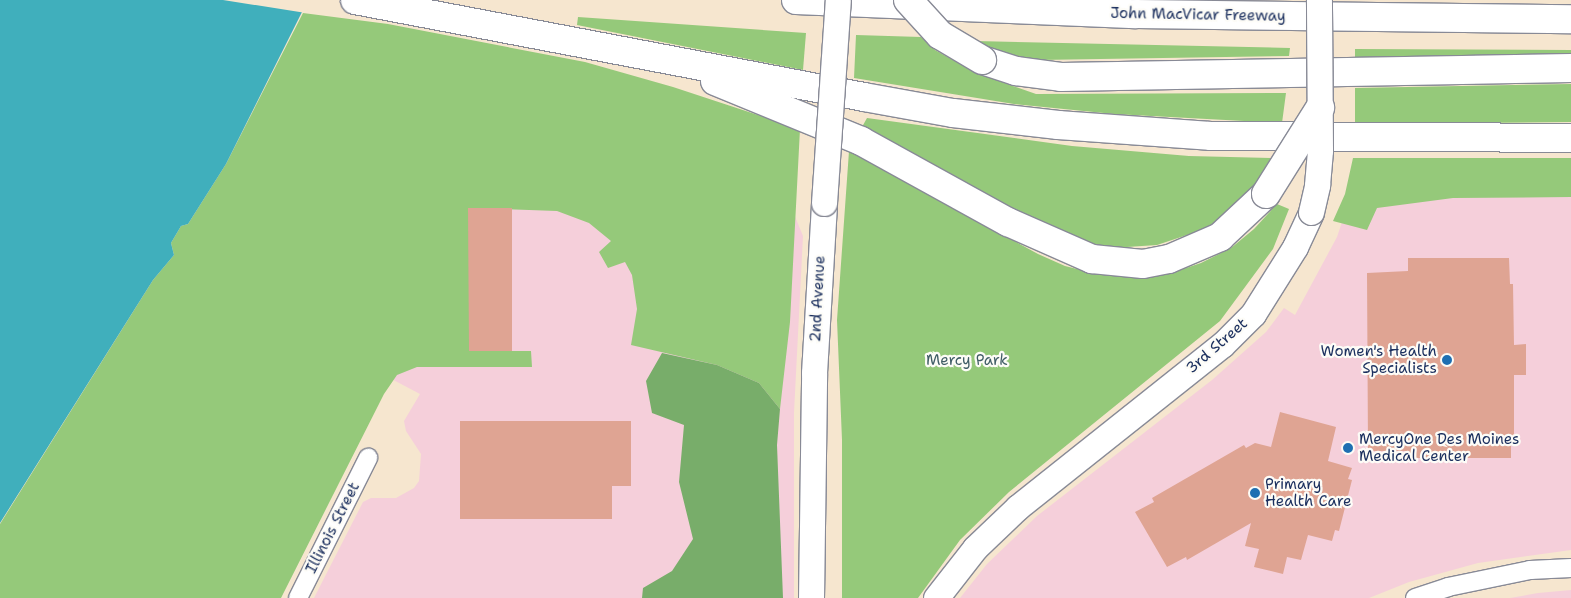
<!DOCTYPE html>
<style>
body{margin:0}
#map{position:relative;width:1571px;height:598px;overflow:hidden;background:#f6e6cf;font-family:"Shantell Sans",sans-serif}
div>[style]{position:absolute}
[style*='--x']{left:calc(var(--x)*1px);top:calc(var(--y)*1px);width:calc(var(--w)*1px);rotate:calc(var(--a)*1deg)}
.built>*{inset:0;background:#f5cfda}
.green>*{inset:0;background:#95c97a}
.forest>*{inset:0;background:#78ad6a}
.water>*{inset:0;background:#40afbc}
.pier>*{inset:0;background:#f6e6cf}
.building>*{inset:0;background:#dfa493}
.roads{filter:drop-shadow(1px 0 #888a96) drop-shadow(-1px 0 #888a96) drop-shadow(0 1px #888a96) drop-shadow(0 -1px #888a96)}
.street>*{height:18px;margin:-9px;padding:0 9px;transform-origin:9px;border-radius:9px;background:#fff}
.secondary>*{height:25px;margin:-12.5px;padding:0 12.5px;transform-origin:12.5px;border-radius:12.5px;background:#fff}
.highway>*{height:28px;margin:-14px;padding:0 14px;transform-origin:14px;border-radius:14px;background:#fff}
.bridges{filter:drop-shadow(1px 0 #888a96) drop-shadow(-1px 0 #888a96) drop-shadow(0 1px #888a96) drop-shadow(0 -1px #888a96)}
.secondary-bridge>*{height:25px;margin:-12.5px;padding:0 12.5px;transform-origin:12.5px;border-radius:12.5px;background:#fff}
.highway-bridge>*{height:28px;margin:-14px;padding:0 14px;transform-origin:14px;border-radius:14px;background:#fff}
.dots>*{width:14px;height:14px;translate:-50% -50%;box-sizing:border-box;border:2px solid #fdfcf7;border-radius:50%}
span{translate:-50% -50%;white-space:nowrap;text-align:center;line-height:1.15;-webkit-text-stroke:4.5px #fdfcf7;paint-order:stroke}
.street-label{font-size:15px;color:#1b2f5e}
.poi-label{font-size:15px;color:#1b2f5e}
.right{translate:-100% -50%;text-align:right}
.left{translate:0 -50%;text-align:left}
.park-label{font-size:15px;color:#405d66}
</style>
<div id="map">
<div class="built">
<i style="clip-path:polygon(496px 111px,794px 214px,803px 236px,794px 413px,794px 598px,314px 598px,363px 502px,371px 498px,396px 498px,414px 488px,419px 481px,421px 454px,406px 431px,404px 421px,420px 394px,365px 365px)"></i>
<i style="clip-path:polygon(1571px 176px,1571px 550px,1478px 563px,1409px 582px,1369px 598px,960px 598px,987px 564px,1037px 516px,1212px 380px,1266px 332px,1284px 308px,1295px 315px,1337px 237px,1346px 210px)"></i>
<i style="clip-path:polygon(1571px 590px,1571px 598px,1510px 598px,1538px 593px)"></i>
</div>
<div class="green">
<i style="clip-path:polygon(303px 13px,388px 24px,585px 62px,673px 87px,800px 129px,790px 322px,780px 409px,759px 383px,717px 365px,631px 345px,637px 309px,632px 275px,625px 262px,608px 268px,599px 252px,611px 241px,589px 223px,557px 211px,469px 208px,469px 351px,531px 351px,532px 367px,417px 367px,397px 375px,384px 394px,281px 598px,0 598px,0 524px,153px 280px,174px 255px,171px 243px,181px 226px,188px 224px,226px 164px)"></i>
<i style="clip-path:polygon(578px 17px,806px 33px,803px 70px,577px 25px)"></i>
<i style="clip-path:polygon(856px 35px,921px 37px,935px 50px,976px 73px,1036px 94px,1286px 93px,1282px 123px,1114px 114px,1014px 104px,854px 78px)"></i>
<i style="clip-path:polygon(975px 41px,1290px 48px,1289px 56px,1038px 60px,1003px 53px)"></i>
<i style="clip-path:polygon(1355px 49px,1571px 50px,1571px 56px,1355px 58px)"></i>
<i style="clip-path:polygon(1571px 84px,1571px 122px,1355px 124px,1355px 88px)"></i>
<i style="clip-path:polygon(867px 118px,1072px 146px,1189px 156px,1271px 158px,1252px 189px,1233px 212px,1205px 229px,1157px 245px,1112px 248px,1085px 242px,1040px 223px,862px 127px)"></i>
<i style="clip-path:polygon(849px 151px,1038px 254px,1065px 266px,1101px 275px,1168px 274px,1201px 263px,1231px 248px,1254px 229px,1277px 204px,1289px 209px,1273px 249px,1220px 321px,1009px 492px,960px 540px,918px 598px,842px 598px,842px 440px,837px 320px)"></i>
<i style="clip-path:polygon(1353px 158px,1571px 158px,1571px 197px,1453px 198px,1377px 208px,1367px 230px,1333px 221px,1345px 194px)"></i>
</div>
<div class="forest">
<i style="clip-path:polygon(662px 353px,717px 365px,759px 383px,780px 409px,777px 445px,783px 598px,642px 598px,643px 588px,672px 571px,693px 539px,679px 482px,684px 425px,652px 413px,646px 381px)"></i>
</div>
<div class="water">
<i style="clip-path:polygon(0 0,308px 0,226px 164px,188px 224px,181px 226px,171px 243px,174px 255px,153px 280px,0 523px)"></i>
</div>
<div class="pier">
<i style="clip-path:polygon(223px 0,311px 0,306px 13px)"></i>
</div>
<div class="building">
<i style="clip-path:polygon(468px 208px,512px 208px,512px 351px,469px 351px)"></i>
<i style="clip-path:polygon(1408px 258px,1509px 258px,1510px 284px,1513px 284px,1514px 345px,1526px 344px,1526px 375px,1514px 375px,1514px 436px,1511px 436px,1511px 458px,1409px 458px,1409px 451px,1368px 451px,1367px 273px,1408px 271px)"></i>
<i style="clip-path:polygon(1280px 412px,1336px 427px,1328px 461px,1352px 468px,1348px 479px,1352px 480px,1339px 531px,1335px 530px,1332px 541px,1308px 535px,1301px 560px,1287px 557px,1283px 574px,1254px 567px,1259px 549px,1245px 546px,1251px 523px,1187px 560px,1186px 557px,1167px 567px,1135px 512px,1154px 502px,1152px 498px,1244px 445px,1246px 448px,1255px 443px,1271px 447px)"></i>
<i style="clip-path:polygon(460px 421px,631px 421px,631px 486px,612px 486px,612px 519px,460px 519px)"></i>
</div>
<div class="roads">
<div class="street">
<i style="--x:298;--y:598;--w:157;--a:-63.4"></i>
<i style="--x:1415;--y:598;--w:35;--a:-18"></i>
<i style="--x:1448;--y:587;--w:84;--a:-11.7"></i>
<i style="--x:1530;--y:570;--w:41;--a:-2.8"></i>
</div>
<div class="secondary">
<i style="--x:811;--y:598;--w:225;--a:-89.2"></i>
<i style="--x:814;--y:373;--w:170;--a:-86.6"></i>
<i style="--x:936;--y:598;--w:63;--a:-52"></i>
<i style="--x:975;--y:548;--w:59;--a:-43.6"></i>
<i style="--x:1018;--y:507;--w:260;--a:-38.5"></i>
<i style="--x:1222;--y:345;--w:44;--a:-45"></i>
<i style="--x:1253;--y:314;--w:79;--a:-57.9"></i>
<i style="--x:1295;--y:247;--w:38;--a:-65"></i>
</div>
<div class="highway">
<i style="--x:355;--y:0;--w:518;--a:10.79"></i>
<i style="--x:864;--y:97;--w:90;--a:10.2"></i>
<i style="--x:953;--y:113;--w:106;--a:6.5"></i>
<i style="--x:1058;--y:125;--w:153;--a:4.1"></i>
<i style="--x:1211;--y:136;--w:360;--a:0.3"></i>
<i style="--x:796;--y:0;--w:340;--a:2.4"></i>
<i style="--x:1136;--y:14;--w:435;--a:0.7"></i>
<i style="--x:982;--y:60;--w:36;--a:18"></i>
<i style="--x:1016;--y:71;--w:45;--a:7.6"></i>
<i style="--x:1061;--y:77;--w:510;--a:-1.01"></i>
<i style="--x:715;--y:81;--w:158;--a:22.3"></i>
<i style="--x:861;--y:141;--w:168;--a:28.9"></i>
<i style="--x:1008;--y:222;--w:92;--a:23.8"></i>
<i style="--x:1092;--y:259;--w:51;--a:5.6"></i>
<i style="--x:1143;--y:264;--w:26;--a:-11"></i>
<i style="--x:1169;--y:259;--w:56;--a:-23.3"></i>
<i style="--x:1220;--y:237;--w:63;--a:-43.1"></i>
</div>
</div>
<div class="bridges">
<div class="secondary-bridge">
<i style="--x:824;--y:203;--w:203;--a:-86.1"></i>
<i style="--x:1311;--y:212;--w:28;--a:-77"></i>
<i style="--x:1317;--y:185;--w:35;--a:-85"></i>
<i style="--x:1320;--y:150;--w:150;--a:-90.4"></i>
</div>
<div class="highway-bridge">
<i style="--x:908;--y:0;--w:47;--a:47.6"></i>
<i style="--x:940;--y:35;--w:49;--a:30.8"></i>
<i style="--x:1266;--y:194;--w:102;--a:-57.9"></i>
</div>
</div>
<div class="dots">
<i style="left:1447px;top:360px;background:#1f6fb2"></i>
<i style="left:1348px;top:448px;background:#1f6fb2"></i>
<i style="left:1255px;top:493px;background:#1f6fb2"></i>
</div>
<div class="street-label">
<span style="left:1198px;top:15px;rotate:1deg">John MacVicar Freeway</span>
<span style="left:818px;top:299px;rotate:-87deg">2nd Avenue</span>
<span style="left:1217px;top:346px;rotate:-41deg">3rd Street</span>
<span style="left:333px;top:528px;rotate:-63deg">Illinois Street</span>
</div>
<div class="poi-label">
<span class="right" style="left:1437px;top:360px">Women's Health<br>Specialists</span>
<span class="left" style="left:1359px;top:448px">MercyOne Des Moines<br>Medical Center</span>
<span class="left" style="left:1265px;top:493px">Primary<br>Health Care</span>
</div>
<div class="park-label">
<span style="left:967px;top:361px">Mercy Park</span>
</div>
</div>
